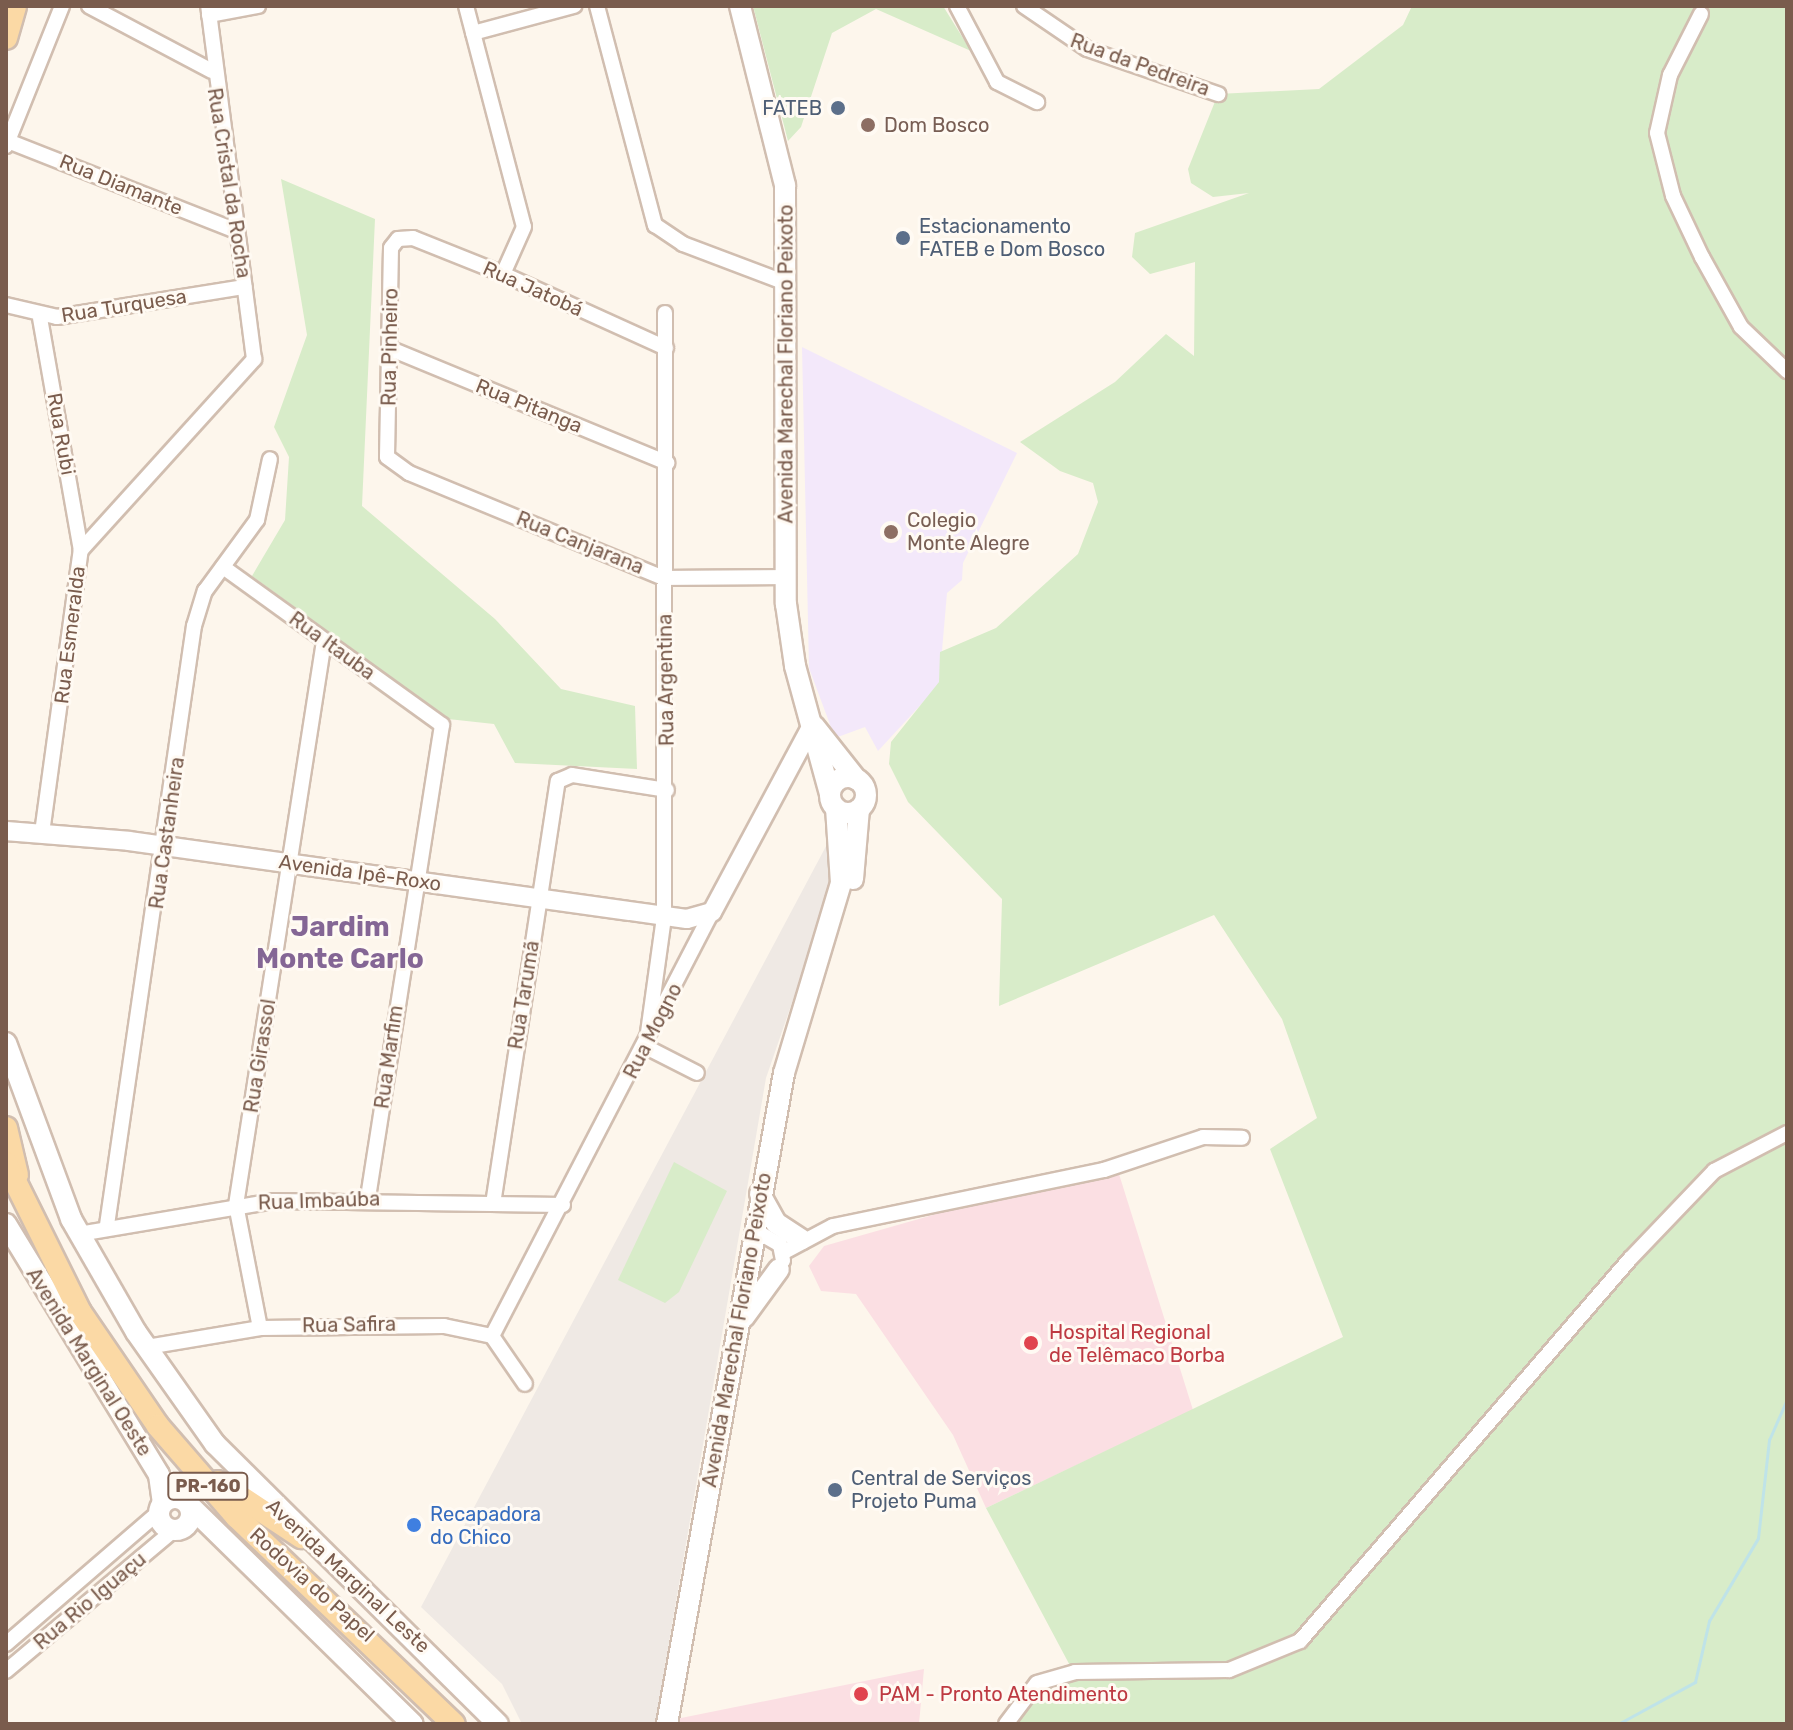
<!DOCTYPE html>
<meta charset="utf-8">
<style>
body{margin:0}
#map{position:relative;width:1793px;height:1730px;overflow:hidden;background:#fdf6ec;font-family:Rubik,sans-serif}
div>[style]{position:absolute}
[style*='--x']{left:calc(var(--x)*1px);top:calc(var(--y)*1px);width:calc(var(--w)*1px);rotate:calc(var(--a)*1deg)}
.industrial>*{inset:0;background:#efe9e4}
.education>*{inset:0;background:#f3e8fa}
.medical>*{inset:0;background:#fbdfe3}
.green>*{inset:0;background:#d8ecc9}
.stream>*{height:3px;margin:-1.5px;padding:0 1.5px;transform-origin:1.5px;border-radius:1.5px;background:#bfe3e8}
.roads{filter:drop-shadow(2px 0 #d1beb0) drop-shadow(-2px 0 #d1beb0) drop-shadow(0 2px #d1beb0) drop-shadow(0 -2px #d1beb0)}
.minor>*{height:14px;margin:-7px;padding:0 7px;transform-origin:7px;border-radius:7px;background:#fff}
.tertiary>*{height:18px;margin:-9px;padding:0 9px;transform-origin:9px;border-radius:9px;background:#fff}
.secondary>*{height:20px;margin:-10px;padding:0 10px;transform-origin:10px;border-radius:10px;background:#fff}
.secondary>.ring{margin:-10px;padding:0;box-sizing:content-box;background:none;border:20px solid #fff;border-radius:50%}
.primary>*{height:22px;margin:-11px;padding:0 11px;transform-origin:11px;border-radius:11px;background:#fbd9a5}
.dots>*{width:22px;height:22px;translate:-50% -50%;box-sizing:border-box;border:4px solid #fffaf3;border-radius:50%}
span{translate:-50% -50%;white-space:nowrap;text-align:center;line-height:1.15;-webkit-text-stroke:6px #fffaf3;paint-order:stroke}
.shield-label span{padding:2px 6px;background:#fffaf3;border:2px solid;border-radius:6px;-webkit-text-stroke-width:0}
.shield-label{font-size:18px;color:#7a5c4d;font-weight:700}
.street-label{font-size:20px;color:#7a5c4d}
.service-label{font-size:20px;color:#4e5e75}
.right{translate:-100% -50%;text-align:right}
.left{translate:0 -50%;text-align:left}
.education-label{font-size:20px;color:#785e54}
.health-label{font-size:20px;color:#be3a42}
.shop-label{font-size:20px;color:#366cbe}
.district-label{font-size:28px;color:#846695;font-weight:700}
.frame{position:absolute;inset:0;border:8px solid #7a5c4d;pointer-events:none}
</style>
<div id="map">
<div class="industrial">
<i style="clip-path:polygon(832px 835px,835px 878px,766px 1078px,655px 1724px,522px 1724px,502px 1684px,421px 1607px)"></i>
</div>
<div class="education">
<i style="clip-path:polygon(802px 347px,1017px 453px,963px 563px,962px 580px,947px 593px,939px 685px,878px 751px,865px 727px,835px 738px,809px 668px)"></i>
</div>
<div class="medical">
<i style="clip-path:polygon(1119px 1174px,1193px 1410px,986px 1508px,953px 1435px,856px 1294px,821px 1291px,809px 1266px,824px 1246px,982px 1201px)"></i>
<i style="clip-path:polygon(924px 1669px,919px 1724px,676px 1724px,676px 1719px)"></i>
</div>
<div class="green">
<i style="clip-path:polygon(753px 6px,943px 6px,971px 51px,876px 9px,832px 33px,801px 127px,788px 141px)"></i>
<i style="clip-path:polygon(1412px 6px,1787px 6px,1787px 1724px,1012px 1724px,1040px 1685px,1075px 1675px,986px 1508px,1343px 1337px,1270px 1149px,1317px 1118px,1282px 1019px,1214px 915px,999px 1006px,1002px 899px,908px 802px,889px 764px,891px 742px,939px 682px,940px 652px,996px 628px,1078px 554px,1098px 502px,1093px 483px,1060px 471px,1020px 442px,1115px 382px,1166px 334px,1194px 356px,1195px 262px,1150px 274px,1132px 257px,1135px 233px,1249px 193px,1213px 197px,1191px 183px,1188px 169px,1218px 94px,1319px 89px,1403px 25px)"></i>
<i style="clip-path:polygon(281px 179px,375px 219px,362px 506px,495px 619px,561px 689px,635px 706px,637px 769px,515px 763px,494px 724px,448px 719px,252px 576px,285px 520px,289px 457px,274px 427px,307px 335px)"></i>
<i style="clip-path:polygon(674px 1162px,727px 1191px,679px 1292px,665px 1303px,618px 1280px)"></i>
</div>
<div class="stream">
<i style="--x:1618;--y:1724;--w:88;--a:-28.6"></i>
<i style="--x:1695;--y:1682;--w:63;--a:-77.1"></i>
<i style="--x:1709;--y:1621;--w:96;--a:-59.4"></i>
<i style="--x:1758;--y:1538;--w:99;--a:-83.6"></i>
<i style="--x:1769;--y:1440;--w:45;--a:-66.3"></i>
</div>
<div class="roads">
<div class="minor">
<i style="--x:89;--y:6;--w:139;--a:27.9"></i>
<i style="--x:466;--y:6;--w:228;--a:75.3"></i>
<i style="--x:524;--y:227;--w:51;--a:114.1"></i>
<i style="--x:597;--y:6;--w:227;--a:75.2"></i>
<i style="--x:655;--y:225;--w:34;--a:34"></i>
<i style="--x:683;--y:244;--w:110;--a:20.7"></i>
<i style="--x:957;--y:6;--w:86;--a:62.2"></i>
<i style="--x:997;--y:82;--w:45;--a:26.6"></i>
<i style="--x:1024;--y:6;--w:76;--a:34.3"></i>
<i style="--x:1087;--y:49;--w:139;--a:19"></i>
<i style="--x:1701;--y:14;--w:68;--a:116.9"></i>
<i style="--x:1670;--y:75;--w:59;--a:102.6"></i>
<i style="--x:1657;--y:133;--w:65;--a:75.7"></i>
<i style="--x:1673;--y:196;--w:68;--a:64.6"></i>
<i style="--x:1702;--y:257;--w:80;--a:60.9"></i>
<i style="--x:1741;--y:327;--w:64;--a:43.7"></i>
<i style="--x:209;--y:15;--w:50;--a:-10.4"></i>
<i style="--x:473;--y:33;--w:105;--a:-15"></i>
<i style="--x:8;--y:141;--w:243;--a:21.5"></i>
<i style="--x:6;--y:146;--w:151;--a:-68.2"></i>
<i style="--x:6;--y:305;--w:52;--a:13.2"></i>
<i style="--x:57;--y:317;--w:190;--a:-9.1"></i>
<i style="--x:40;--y:318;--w:236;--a:80"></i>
<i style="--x:666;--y:348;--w:179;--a:-155.6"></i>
<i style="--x:503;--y:274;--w:97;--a:-158.2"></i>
<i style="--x:413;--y:238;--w:15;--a:176"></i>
<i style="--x:398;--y:239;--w:11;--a:128"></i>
<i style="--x:391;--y:248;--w:209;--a:91.1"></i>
<i style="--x:387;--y:457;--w:27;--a:36"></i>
<i style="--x:409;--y:473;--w:276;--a:22.4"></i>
<i style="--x:664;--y:578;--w:121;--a:-0.5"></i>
<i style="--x:391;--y:349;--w:299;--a:22.4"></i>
<i style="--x:223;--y:567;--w:270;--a:35.8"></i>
<i style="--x:442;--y:725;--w:479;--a:98.9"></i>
<i style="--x:42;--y:833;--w:286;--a:-82.2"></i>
<i style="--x:81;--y:550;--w:258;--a:-47.8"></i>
<i style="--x:254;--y:359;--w:356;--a:-97.4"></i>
<i style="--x:646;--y:1047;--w:131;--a:-82.1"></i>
<i style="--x:664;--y:917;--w:604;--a:-89.91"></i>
<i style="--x:646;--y:1047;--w:57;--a:27"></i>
<i style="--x:493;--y:1204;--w:428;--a:-81.3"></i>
<i style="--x:558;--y:781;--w:15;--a:-23"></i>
<i style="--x:572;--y:775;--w:96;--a:9"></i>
<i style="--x:107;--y:1225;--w:605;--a:-81.74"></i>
<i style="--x:194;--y:626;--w:37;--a:-73"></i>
<i style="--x:205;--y:591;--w:88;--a:-53.8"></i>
<i style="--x:257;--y:520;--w:62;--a:-78"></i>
<i style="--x:756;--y:1231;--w:28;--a:30"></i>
<i style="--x:780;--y:1245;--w:16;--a:79"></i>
<i style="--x:79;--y:1234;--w:198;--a:-9.6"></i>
<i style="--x:274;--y:1201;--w:289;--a:0.8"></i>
<i style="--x:784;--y:1252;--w:55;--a:-28"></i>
<i style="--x:833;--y:1226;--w:277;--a:-11.7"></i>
<i style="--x:1104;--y:1170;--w:104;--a:-18.4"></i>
<i style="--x:1203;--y:1137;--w:39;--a:1"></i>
<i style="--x:260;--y:1328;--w:125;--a:-101"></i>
<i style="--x:236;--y:1205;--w:571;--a:-81.13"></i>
<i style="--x:492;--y:1336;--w:478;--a:-62.6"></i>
<i style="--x:147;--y:1347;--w:115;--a:-9.5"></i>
<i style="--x:260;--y:1328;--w:184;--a:-0.6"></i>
<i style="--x:444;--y:1326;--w:49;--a:11.8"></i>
<i style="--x:492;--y:1336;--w:58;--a:55.5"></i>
<i style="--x:6;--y:1644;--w:202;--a:-40.8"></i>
<i style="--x:6;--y:1671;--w:219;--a:-40"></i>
<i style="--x:1006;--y:1724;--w:51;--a:-52.9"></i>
<i style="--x:1037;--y:1683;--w:40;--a:-16"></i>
<i style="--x:1075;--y:1672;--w:154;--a:-0.7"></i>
<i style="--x:1229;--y:1670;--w:77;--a:-22.2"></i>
<i style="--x:1300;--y:1641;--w:505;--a:-49.18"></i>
<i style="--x:1630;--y:1259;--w:122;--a:-46.3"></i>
<i style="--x:1714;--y:1171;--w:82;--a:-27.5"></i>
</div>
<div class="tertiary">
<i style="--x:6;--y:831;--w:123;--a:4.6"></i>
<i style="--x:129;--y:841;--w:563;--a:7.96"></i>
<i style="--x:687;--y:919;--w:26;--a:-16"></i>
<i style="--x:712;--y:912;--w:213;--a:-61.8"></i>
</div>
<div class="secondary">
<i style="--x:740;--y:6;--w:185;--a:75.9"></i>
<i style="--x:785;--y:185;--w:419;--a:89.9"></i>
<i style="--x:786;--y:604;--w:63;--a:81.7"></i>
<i style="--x:795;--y:666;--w:133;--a:74.7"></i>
<i style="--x:814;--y:726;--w:68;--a:51.6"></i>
<i class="ring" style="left:830px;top:777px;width:16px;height:16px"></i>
<i style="--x:853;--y:879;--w:70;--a:-85.1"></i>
<i style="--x:6;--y:1043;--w:188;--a:69.7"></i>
<i style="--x:71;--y:1219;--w:130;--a:60.1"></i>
<i style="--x:136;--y:1332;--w:137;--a:54.8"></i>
<i style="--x:215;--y:1444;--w:398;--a:44.7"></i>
<i style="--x:760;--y:1194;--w:33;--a:61"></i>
<i style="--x:776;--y:1223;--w:30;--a:33"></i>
<i style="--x:6;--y:1224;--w:294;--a:58.6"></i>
<i style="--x:159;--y:1475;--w:28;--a:82"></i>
<i style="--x:744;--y:1317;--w:59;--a:-53.9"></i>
<i class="ring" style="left:159px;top:1498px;width:12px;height:12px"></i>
<i style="--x:189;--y:1505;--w:313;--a:44.4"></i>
<i style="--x:667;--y:1724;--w:661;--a:-79.81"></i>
<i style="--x:784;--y:1073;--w:198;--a:-73.3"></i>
<i style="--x:841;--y:883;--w:75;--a:-93.8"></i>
</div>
<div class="primary">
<i style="--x:6;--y:38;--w:33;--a:-74"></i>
<i style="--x:6;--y:1128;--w:48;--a:76.8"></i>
<i style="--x:6;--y:1163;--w:166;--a:63.6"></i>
<i style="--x:80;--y:1312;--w:138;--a:55.6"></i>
<i style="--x:158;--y:1426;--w:119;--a:49.1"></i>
<i style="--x:236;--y:1516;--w:301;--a:43.7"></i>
<i style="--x:218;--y:1482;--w:100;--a:33.5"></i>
</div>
</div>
<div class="dots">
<i style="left:838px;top:108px;background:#5c6f8a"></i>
<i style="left:868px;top:125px;background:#8d6e63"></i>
<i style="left:903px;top:238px;background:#5c6f8a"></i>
<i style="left:891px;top:532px;background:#8d6e63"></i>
<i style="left:1031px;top:1343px;background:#e0444e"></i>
<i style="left:835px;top:1490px;background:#5c6f8a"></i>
<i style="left:414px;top:1525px;background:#3f7fe0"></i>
<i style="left:861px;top:1694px;background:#e0444e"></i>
</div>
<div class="shield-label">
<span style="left:208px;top:1486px">PR-160</span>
</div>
<div class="street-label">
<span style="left:1140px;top:65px;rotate:20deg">Rua da Pedreira</span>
<span style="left:229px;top:183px;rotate:81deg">Rua Cristal da Rocha</span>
<span style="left:121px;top:185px;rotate:22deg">Rua Diamante</span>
<span style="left:533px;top:289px;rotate:24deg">Rua Jatobá</span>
<span style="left:124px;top:306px;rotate:-9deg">Rua Turquesa</span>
<span style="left:390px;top:347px;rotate:-89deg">Rua Pinheiro</span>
<span style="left:786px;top:364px;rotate:-90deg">Avenida Marechal Floriano Peixoto</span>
<span style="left:529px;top:406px;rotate:22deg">Rua Pitanga</span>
<span style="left:61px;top:434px;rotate:80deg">Rua Rubi</span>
<span style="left:580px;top:543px;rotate:22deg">Rua Canjarana</span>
<span style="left:70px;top:635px;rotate:-83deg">Rua Esmeralda</span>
<span style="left:332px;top:646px;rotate:36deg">Rua Itauba</span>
<span style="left:666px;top:680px;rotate:-91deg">Rua Argentina</span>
<span style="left:167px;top:833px;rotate:-82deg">Rua Castanheira</span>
<span style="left:360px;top:873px;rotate:8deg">Avenida Ipê-Roxo</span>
<span style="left:524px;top:995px;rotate:-81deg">Rua Tarumã</span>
<span style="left:653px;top:1031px;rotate:-63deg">Rua Mogno</span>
<span style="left:260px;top:1056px;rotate:-81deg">Rua Girassol</span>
<span style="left:389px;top:1057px;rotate:-82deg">Rua Marfim</span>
<span style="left:319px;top:1201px;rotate:-2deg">Rua Imbaúba</span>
<span style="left:349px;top:1325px;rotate:-1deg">Rua Safira</span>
<span style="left:737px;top:1330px;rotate:-80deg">Avenida Marechal Floriano Peixoto</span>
<span style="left:89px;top:1362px;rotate:58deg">Avenida Marginal Oeste</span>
<span style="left:348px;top:1576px;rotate:43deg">Avenida Marginal Leste</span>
<span style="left:312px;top:1585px;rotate:42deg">Rodovia do Papel</span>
<span style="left:90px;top:1601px;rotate:-40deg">Rua Rio Iguaçu</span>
</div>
<div class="service-label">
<span class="right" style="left:822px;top:108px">FATEB</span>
<span class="left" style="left:919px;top:238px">Estacionamento<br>FATEB e Dom Bosco</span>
<span class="left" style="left:851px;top:1490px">Central de Serviços<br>Projeto Puma</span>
</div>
<div class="education-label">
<span class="left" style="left:884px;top:125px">Dom Bosco</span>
<span class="left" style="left:907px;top:532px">Colegio<br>Monte Alegre</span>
</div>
<div class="health-label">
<span class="left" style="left:1049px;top:1344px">Hospital Regional<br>de Telêmaco Borba</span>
<span class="left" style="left:879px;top:1694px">PAM - Pronto Atendimento</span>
</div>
<div class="shop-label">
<span class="left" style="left:430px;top:1526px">Recapadora<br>do Chico</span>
</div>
<div class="district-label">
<span style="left:340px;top:943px">Jardim<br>Monte Carlo</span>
</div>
<div class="frame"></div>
</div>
